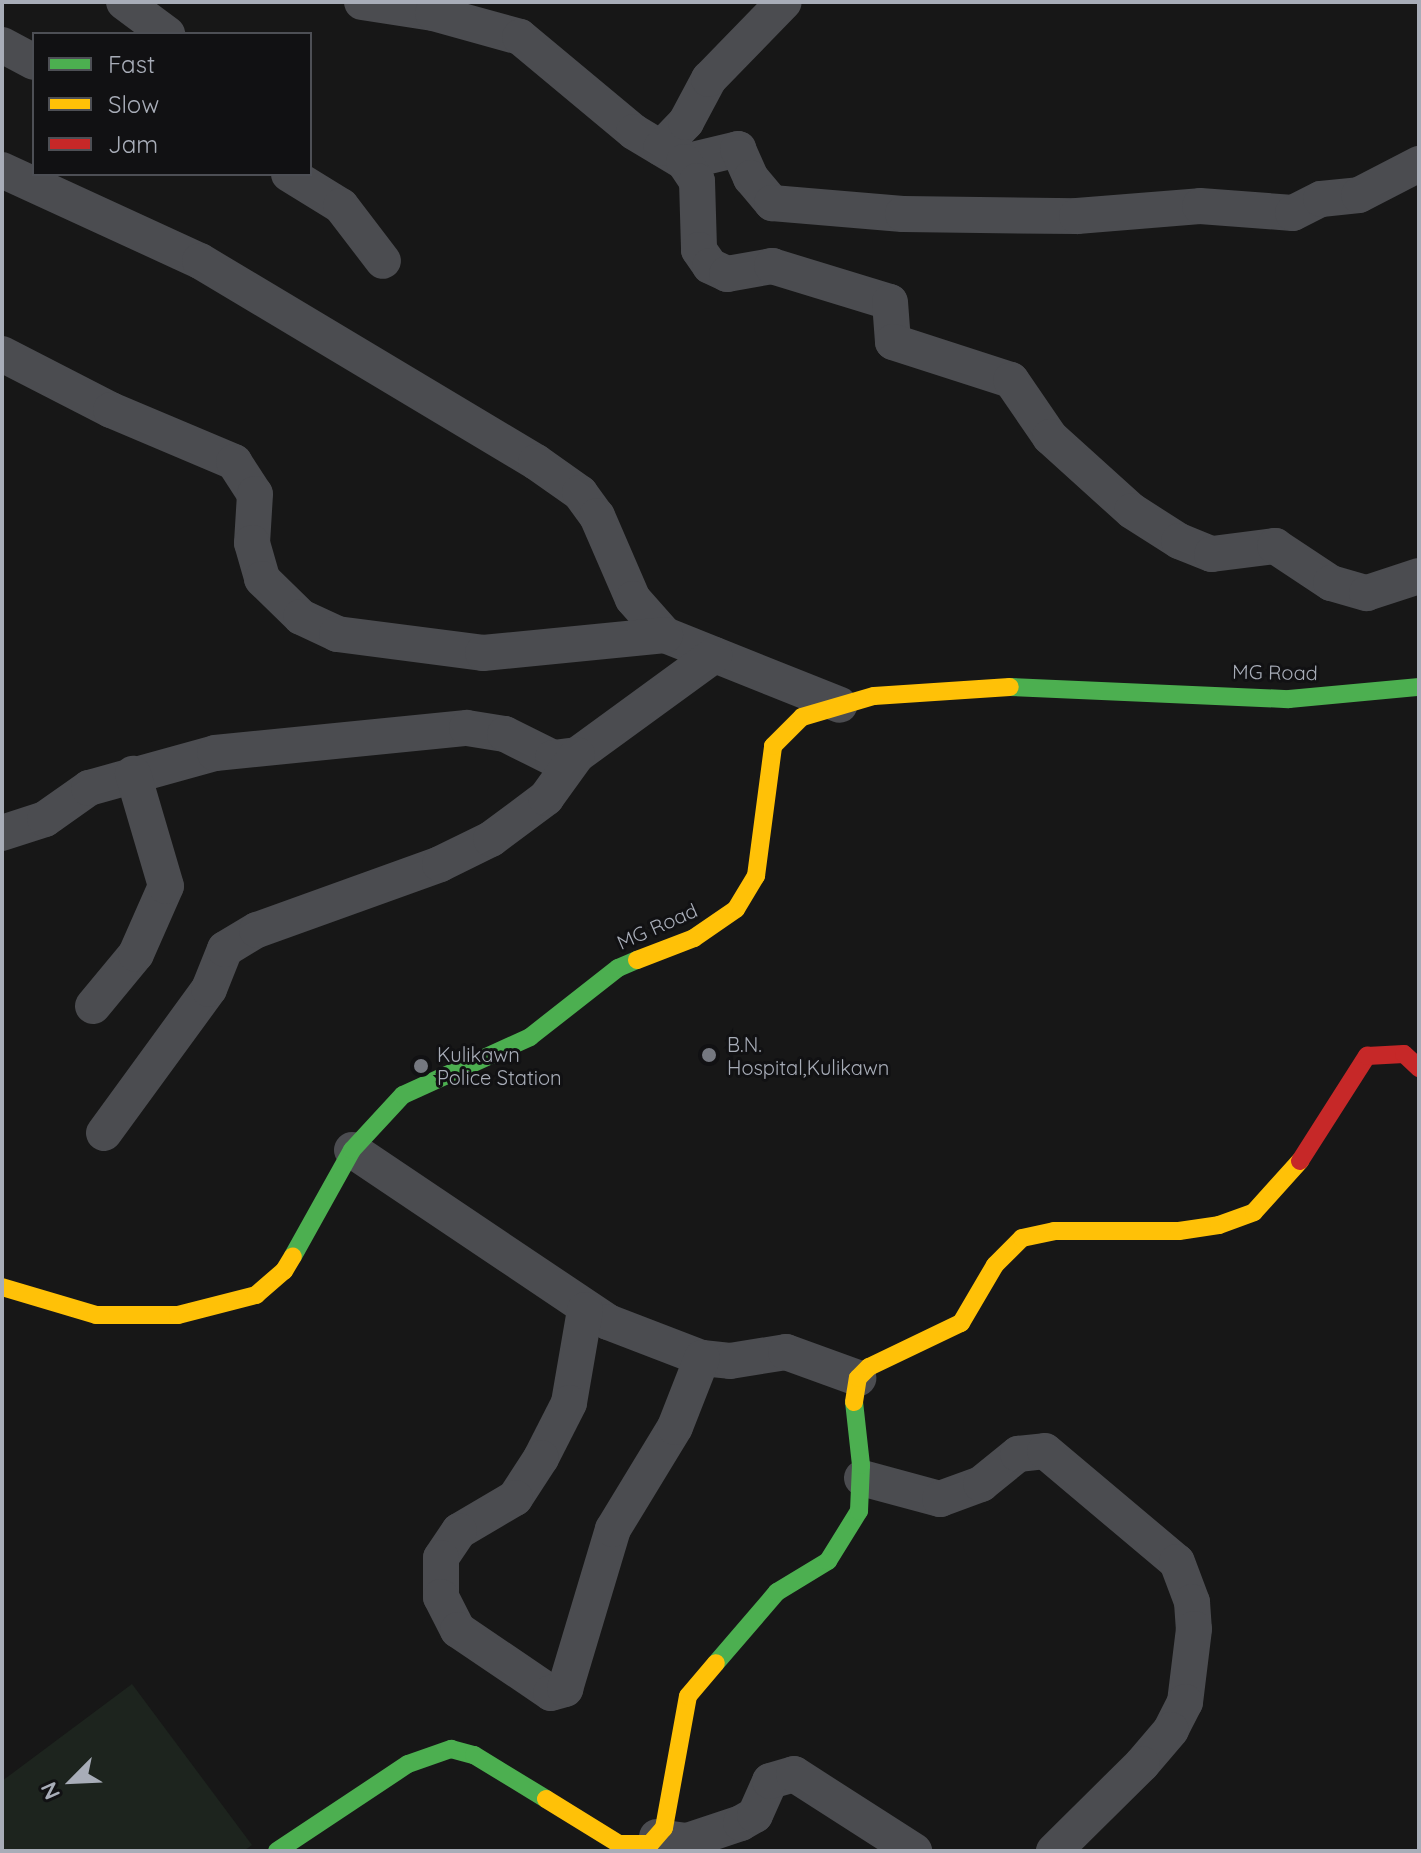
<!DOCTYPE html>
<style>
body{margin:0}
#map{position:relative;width:1421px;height:1853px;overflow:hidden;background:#171717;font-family:Quicksand,sans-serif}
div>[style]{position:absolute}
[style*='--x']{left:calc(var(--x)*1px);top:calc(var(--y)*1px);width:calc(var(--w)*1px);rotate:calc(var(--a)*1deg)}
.green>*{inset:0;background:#1d241e}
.street>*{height:36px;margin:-18px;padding:0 18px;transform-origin:18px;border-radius:18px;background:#4b4c50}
.fast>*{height:18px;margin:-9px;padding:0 9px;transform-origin:9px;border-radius:9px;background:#4caf50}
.slow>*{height:18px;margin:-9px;padding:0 9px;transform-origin:9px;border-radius:9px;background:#ffc107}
.jam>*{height:18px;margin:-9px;padding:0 9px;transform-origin:9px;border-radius:9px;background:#c62828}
.dots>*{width:22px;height:22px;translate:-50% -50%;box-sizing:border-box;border:4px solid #111113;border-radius:50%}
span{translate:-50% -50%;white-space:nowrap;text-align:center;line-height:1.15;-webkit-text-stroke:6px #111113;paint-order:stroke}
.street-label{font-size:20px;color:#a8adb8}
.poi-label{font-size:20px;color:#a8adb8}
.left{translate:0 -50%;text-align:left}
.frame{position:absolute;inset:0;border:4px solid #a8adb8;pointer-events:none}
.legend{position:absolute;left:32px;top:32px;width:280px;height:144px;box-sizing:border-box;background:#111113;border:2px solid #4d4f55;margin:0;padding:10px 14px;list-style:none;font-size:24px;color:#a8adb8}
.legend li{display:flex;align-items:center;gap:16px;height:40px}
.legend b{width:40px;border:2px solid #4d4f55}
.north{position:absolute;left:32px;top:1741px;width:80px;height:80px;-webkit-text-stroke:6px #111113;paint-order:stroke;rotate:246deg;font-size:22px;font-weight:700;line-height:32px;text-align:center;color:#a8adb8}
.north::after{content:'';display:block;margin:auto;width:28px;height:36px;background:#a8adb8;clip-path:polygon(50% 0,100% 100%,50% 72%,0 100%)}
</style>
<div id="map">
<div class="green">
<i style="clip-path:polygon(132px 1684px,252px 1845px,244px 1851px,2px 1851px,2px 1781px)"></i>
</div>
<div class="street">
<i style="--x:124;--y:2;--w:54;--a:36.7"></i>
<i style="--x:362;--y:2;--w:72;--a:8.8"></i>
<i style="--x:433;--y:13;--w:90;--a:15.4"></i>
<i style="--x:520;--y:37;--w:148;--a:39.8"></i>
<i style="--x:634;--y:132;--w:58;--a:31"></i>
<i style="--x:684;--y:162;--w:56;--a:-13.5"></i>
<i style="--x:738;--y:149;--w:32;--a:66"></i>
<i style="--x:751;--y:178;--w:33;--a:50"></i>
<i style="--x:772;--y:203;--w:131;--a:4.8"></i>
<i style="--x:903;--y:214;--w:174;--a:0.7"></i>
<i style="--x:1077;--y:216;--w:123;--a:-4.6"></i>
<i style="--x:1200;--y:206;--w:93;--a:4.3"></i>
<i style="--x:1293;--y:213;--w:31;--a:-27"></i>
<i style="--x:1321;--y:199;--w:38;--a:-6"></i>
<i style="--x:1359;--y:195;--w:68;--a:-27.3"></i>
<i style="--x:2;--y:45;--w:36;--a:28"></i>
<i style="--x:661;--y:148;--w:36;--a:-46"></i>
<i style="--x:686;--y:122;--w:49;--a:-61.9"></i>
<i style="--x:709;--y:79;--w:107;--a:-45.8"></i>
<i style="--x:684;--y:162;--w:23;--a:56"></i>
<i style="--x:697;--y:181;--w:69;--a:88.3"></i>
<i style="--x:699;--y:250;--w:19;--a:55"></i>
<i style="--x:710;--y:266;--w:19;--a:25"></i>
<i style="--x:727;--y:274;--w:46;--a:-10.1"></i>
<i style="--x:772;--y:266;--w:123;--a:17"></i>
<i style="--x:890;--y:302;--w:40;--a:85.7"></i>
<i style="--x:893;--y:342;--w:124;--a:17.9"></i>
<i style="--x:1011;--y:380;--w:69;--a:55.6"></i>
<i style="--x:1050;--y:437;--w:110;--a:42.1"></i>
<i style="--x:1132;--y:511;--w:56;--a:32.6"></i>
<i style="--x:1179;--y:541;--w:35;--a:22"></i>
<i style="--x:1212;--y:554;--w:64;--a:-7.2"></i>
<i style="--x:1275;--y:546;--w:67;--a:33.5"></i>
<i style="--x:1331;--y:583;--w:37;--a:16"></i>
<i style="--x:1367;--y:593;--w:55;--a:-18.1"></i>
<i style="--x:2;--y:170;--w:218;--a:24.7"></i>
<i style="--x:200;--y:261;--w:392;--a:30.9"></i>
<i style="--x:536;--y:462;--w:54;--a:35.2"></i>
<i style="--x:580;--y:493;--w:29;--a:54"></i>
<i style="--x:597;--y:516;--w:90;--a:66.6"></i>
<i style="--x:633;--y:599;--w:48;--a:48.4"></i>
<i style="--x:665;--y:635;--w:188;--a:21.8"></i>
<i style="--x:289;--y:174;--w:61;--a:31.6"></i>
<i style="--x:341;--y:206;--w:69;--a:52.6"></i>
<i style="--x:2;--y:354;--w:123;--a:27.2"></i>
<i style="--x:111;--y:410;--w:134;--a:22.9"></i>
<i style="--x:234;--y:462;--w:38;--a:57"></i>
<i style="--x:255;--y:494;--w:49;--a:93.5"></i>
<i style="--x:252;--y:543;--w:37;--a:74"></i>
<i style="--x:262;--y:579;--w:54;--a:44.3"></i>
<i style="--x:301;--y:617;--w:40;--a:25"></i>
<i style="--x:337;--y:634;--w:147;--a:7.4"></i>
<i style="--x:483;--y:653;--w:183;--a:-5.6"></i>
<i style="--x:2;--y:833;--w:45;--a:-18"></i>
<i style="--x:45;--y:819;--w:54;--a:-35.2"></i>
<i style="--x:89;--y:788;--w:131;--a:-15.5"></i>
<i style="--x:215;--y:753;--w:253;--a:-5.7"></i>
<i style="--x:467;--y:728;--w:38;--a:9"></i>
<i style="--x:505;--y:734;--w:54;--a:26.6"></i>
<i style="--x:553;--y:758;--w:24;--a:-7"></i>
<i style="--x:577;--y:755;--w:170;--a:-36.1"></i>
<i style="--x:93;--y:1006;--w:67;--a:-50.4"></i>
<i style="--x:136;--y:954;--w:74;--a:-66.2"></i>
<i style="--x:166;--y:886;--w:117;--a:-106.4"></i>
<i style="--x:104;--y:1133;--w:178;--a:-53.9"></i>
<i style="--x:209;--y:989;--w:43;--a:-68.2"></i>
<i style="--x:225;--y:949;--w:37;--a:-31"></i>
<i style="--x:257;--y:930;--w:195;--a:-19.8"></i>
<i style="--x:440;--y:864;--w:57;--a:-26.1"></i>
<i style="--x:491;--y:839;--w:69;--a:-36.7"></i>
<i style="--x:546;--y:798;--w:53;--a:-54.2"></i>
<i style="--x:352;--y:1150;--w:308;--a:33.9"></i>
<i style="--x:608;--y:1322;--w:101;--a:21"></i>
<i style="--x:702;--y:1358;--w:28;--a:6"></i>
<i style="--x:730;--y:1361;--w:57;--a:-9.1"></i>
<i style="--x:786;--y:1352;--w:77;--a:19.9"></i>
<i style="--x:585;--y:1310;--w:94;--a:99.8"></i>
<i style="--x:569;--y:1403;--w:62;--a:117"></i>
<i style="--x:541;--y:1458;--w:48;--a:123"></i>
<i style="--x:515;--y:1498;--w:65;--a:149.5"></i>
<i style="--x:459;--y:1531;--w:32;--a:124"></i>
<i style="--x:441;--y:1558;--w:39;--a:90"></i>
<i style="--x:441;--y:1597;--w:37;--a:63"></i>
<i style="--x:458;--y:1630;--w:112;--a:34.1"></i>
<i style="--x:551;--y:1693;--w:15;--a:-16"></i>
<i style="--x:565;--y:1689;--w:167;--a:-73.3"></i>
<i style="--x:613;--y:1529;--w:119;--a:-58.7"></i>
<i style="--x:675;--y:1427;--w:74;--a:-68.6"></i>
<i style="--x:862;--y:1478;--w:81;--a:15.1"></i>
<i style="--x:940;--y:1499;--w:44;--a:-20.1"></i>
<i style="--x:981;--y:1484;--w:48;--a:-39"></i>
<i style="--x:1018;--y:1454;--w:27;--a:-6"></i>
<i style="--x:1045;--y:1451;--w:172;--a:40.1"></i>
<i style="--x:1177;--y:1562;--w:43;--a:69.4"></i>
<i style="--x:1192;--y:1602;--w:27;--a:86"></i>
<i style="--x:1194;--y:1629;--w:74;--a:97"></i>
<i style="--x:1185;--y:1702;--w:31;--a:117"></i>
<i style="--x:1171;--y:1730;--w:45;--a:130.5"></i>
<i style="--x:1142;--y:1764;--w:124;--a:135.3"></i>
<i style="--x:657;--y:1837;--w:30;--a:8"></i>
<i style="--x:687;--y:1841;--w:57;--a:-18.4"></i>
<i style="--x:741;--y:1823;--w:16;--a:-30"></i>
<i style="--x:755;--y:1815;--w:37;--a:-66"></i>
<i style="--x:770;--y:1781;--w:25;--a:-16"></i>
<i style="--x:794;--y:1774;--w:143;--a:32.7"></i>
</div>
<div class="fast">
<i style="--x:1010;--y:687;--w:279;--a:2.5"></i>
<i style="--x:1289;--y:699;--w:131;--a:-5.3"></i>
<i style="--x:293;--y:1256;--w:121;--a:-60.9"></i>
<i style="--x:352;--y:1150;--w:75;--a:-47.2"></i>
<i style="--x:403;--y:1095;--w:140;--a:-24.5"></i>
<i style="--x:530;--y:1037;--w:112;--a:-38.1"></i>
<i style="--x:618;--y:968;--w:21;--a:-23"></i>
<i style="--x:716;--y:1663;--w:94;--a:-49.3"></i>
<i style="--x:777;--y:1592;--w:60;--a:-31.3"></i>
<i style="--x:828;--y:1561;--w:59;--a:-58.2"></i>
<i style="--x:859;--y:1511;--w:46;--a:-87.5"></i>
<i style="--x:861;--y:1465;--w:63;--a:-96.3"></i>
<i style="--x:277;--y:1851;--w:157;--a:-33.6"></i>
<i style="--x:408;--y:1764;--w:46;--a:-19.2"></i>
<i style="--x:451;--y:1749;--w:24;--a:15"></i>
<i style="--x:474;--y:1755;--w:84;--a:31.4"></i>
</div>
<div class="slow">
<i style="--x:637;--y:960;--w:61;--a:-21.1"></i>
<i style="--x:694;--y:938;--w:51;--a:-34.6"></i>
<i style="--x:736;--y:909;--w:39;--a:-59"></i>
<i style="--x:756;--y:876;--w:131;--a:-82.5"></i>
<i style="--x:773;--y:746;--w:41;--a:-45"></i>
<i style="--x:802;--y:717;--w:75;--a:-16.3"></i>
<i style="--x:874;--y:696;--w:136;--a:-3.8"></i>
<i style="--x:2;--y:1287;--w:98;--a:16.6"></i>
<i style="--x:96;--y:1315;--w:82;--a:0"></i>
<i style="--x:178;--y:1315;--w:81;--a:-14.4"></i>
<i style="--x:256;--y:1295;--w:37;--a:-41"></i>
<i style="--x:284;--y:1271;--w:17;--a:-59"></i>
<i style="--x:854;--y:1402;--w:24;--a:-81"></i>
<i style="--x:858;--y:1378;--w:16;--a:-45"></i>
<i style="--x:869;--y:1367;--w:102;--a:-25.6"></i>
<i style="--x:961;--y:1323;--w:67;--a:-59.6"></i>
<i style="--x:995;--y:1265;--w:38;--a:-45"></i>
<i style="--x:1022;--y:1238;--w:33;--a:-12"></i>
<i style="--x:1054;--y:1231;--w:125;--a:0"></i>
<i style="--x:1179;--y:1231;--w:40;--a:-8.5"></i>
<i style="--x:1219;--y:1225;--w:37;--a:-20"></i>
<i style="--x:1254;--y:1212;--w:69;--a:-48"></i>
<i style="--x:546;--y:1799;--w:86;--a:31.7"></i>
<i style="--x:619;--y:1844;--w:31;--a:0"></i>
<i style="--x:650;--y:1844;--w:21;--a:-49"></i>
<i style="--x:664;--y:1828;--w:134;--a:-79.7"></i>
<i style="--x:688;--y:1696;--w:43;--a:-49.7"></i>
</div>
<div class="jam">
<i style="--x:1300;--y:1161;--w:125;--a:-57.5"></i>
<i style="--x:1367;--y:1056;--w:37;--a:-3"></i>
<i style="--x:1404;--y:1054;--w:21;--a:43"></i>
</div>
<div class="dots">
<i style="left:709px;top:1055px;background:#757880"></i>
<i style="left:421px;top:1066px;background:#757880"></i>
</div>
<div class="street-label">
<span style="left:1275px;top:672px;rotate:1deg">MG Road</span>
<span style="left:657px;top:926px;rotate:-24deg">MG Road</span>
</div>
<div class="poi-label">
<span class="left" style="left:727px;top:1056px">B.N.<br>Hospital,Kulikawn</span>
<span class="left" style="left:437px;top:1066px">Kulikawn<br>Police Station</span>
</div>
<div class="frame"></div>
<ul class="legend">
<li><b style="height:10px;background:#4caf50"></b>Fast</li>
<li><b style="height:10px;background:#ffc107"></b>Slow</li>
<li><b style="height:10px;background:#c62828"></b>Jam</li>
</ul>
<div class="north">N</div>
</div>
